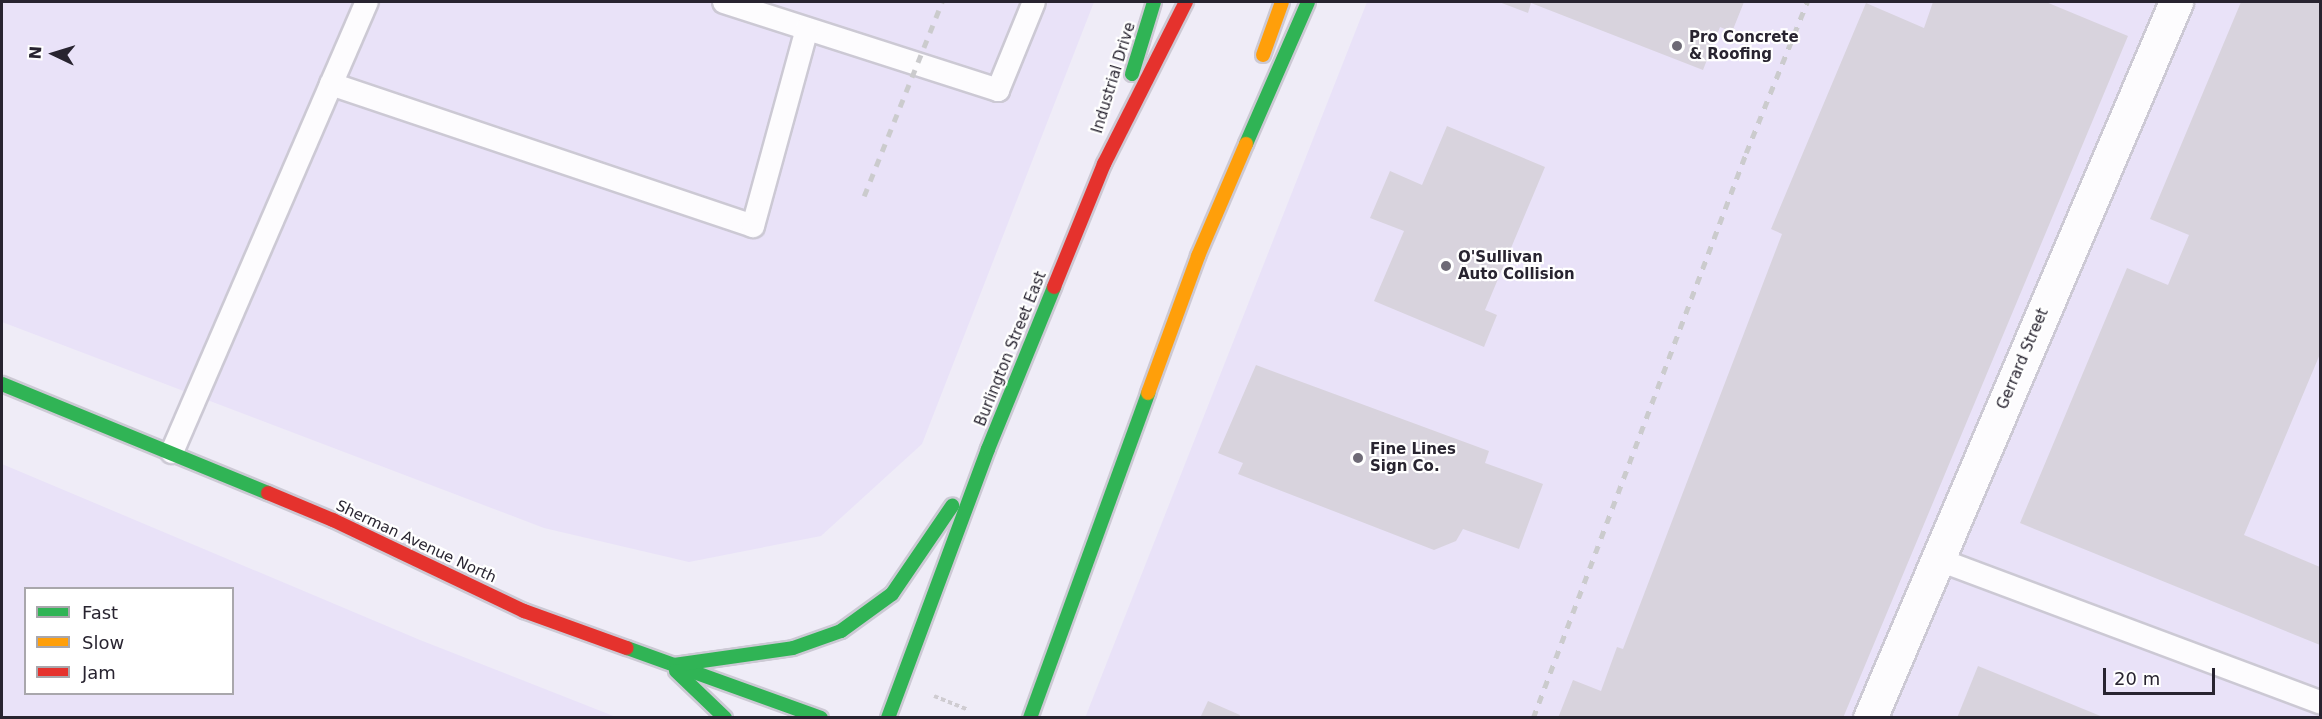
<!DOCTYPE html>
<style>
body{margin:0}
#map{position:relative;width:2322px;height:719px;overflow:hidden;background:#efecf7;font-family:"DejaVu Sans",sans-serif}
div>[style]{position:absolute}
[style*='--x']{left:calc(var(--x)*1px);top:calc(var(--y)*1px);width:calc(var(--w)*1px);rotate:calc(var(--a)*1deg)}
.built>*{inset:0;background:#e9e2f8}
.building>*{inset:0;background:#d8d3dd}
.path>*{height:4px;margin-top:-2px;transform-origin:0;background:repeating-linear-gradient(90deg,#cfccd1 0 4.5px,transparent 0 7.5px)}
.roads{filter:drop-shadow(2px 0 #ccc9d4) drop-shadow(-2px 0 #ccc9d4) drop-shadow(0 2px #ccc9d4) drop-shadow(0 -2px #ccc9d4)}
.lane>*{height:22px;margin:-11px;padding:0 11px;transform-origin:11px;border-radius:11px;background:#fdfcfe}
.street>*{height:33px;margin:-16.5px;padding:0 16.5px;transform-origin:16.5px;border-radius:16.5px;background:#fdfcfe}
.fast>*{height:14px;margin:-7px;padding:0 7px;transform-origin:7px;border-radius:7px;background:#30b455}
.slow>*{height:14px;margin:-7px;padding:0 7px;transform-origin:7px;border-radius:7px;background:#ff9f0a}
.jam>*{height:14px;margin:-7px;padding:0 7px;transform-origin:7px;border-radius:7px;background:#e5322d}
.rail>*{height:4.5px;margin-top:-2.25px;transform-origin:0;background:repeating-linear-gradient(90deg,#cbcbcd 0 8px,transparent 0 16px)}
.dots>*{width:16px;height:16px;translate:-50% -50%;box-sizing:border-box;border:3px solid #fff;border-radius:50%}
span{translate:-50% -50%;white-space:nowrap;text-align:center;line-height:1.15;-webkit-text-stroke:4.5px #fff;paint-order:stroke}
.poi-label{font-size:15px;color:#282430;font-weight:700}
.left{translate:0 -50%;text-align:left}
.street-label{font-size:15px;color:#282430}
.frame{position:absolute;inset:0;border:3px solid #282430;pointer-events:none}
.legend{position:absolute;left:24px;top:587px;width:210px;height:108px;box-sizing:border-box;background:#fff;border:2px solid #a9a7ac;margin:0;padding:8px 10px;list-style:none;font-size:18px;color:#282430}
.legend li{display:flex;align-items:center;gap:12px;height:30px}
.legend b{width:30px;border:2px solid #a9a7ac}
.north{position:absolute;left:24px;top:24px;width:60px;height:60px;-webkit-text-stroke:4px #fff;paint-order:stroke;rotate:274deg;font-size:16px;font-weight:700;line-height:24px;text-align:center;color:#282430}
.north::after{content:'';display:block;margin:auto;width:21px;height:27px;background:#282430;clip-path:polygon(50% 0,100% 100%,50% 72%,0 100%)}
.scale{position:absolute;left:2103px;top:668px;width:112px;height:27px;box-sizing:border-box;border:3px solid #282430;border-top:0;padding-left:8px;font-size:18px;line-height:21px;white-space:nowrap;color:#282430;-webkit-text-stroke:4px #fff;paint-order:stroke}
</style>
<div id="map">
<div class="built">
<i style="clip-path:polygon(2px 2px,1094px 2px,922px 444px,821px 536px,689px 562px,544px 528px,2px 322px)"></i>
<i style="clip-path:polygon(1367px 2px,2320px 2px,2320px 717px,1085px 718px)"></i>
<i style="clip-path:polygon(evenodd,2px 464px,420px 640px,616px 717px,2px 717px,2px 464px,26px 588px,232px 588px,232px 694px,26px 694px,26px 588px)"></i>
</div>
<div class="building">
<i style="clip-path:polygon(1499px 2px,1744px 2px,1732px 32px,1720px 27px,1703px 70px,1531px 3px,1528px 13px)"></i>
<i style="clip-path:polygon(1933px 2px,2046px 2px,2128px 36px,1843px 718px,1558px 718px,1573px 680px,1601px 691px,1617px 647px,1623px 649px,1782px 234px,1771px 229px,1866px 3px,1924px 28px)"></i>
<i style="clip-path:polygon(2241px 2px,2320px 2px,2320px 354px,2244px 535px,2320px 567px,2320px 645px,2020px 523px,2127px 268px,2168px 285px,2189px 235px,2150px 219px)"></i>
<i style="clip-path:polygon(1447px 126px,1545px 167px,1485px 310px,1497px 315px,1484px 347px,1374px 301px,1404px 231px,1370px 218px,1390px 171px,1422px 185px)"></i>
<i style="clip-path:polygon(1256px 365px,1489px 451px,1485px 463px,1543px 484px,1519px 549px,1463px 529px,1456px 541px,1434px 550px,1238px 474px,1243px 463px,1218px 453px)"></i>
<i style="clip-path:polygon(1978px 666px,2103px 717px,2103px 718px,1957px 718px)"></i>
<i style="clip-path:polygon(1208px 701px,1240px 715px,1239px 718px,1200px 718px)"></i>
</div>
<div class="path">
<i style="--x:934;--y:696;--w:35;--a:22"></i>
</div>
<div class="roads">
<div class="lane">
<i style="--x:724;--y:2;--w:288;--a:17.8"></i>
<i style="--x:998;--y:90;--w:95;--a:-67.8"></i>
<i style="--x:331;--y:84;--w:445;--a:18.6"></i>
<i style="--x:753;--y:226;--w:204;--a:-74.7"></i>
<i style="--x:172;--y:452;--w:490;--a:-66.6"></i>
<i style="--x:1937;--y:559;--w:409;--a:20.5"></i>
</div>
<div class="street">
<i style="--x:1870;--y:718;--w:779;--a:-66.86"></i>
</div>
<div class="fast">
<i style="--x:1132;--y:74;--w:75;--a:-73"></i>
<i style="--x:1246;--y:144;--w:155;--a:-66.4"></i>
<i style="--x:2;--y:384;--w:287;--a:22.3"></i>
<i style="--x:627;--y:648;--w:206;--a:19.8"></i>
<i style="--x:674;--y:665;--w:120;--a:-8.1"></i>
<i style="--x:793;--y:648;--w:51;--a:-19.5"></i>
<i style="--x:841;--y:631;--w:63;--a:-36"></i>
<i style="--x:892;--y:594;--w:107;--a:-55.7"></i>
<i style="--x:676;--y:671;--w:68;--a:43.8"></i>
<i style="--x:888;--y:718;--w:287;--a:-69.6"></i>
<i style="--x:988;--y:449;--w:175;--a:-67.8"></i>
<i style="--x:1030;--y:718;--w:346;--a:-70"></i>
</div>
<div class="slow">
<i style="--x:1263;--y:55;--w:56;--a:-70.3"></i>
<i style="--x:1148;--y:393;--w:146;--a:-69.9"></i>
<i style="--x:1198;--y:256;--w:122;--a:-66.8"></i>
</div>
<div class="jam">
<i style="--x:1054;--y:287;--w:133;--a:-67.9"></i>
<i style="--x:1104;--y:164;--w:182;--a:-63.2"></i>
<i style="--x:268;--y:493;--w:70;--a:22.6"></i>
<i style="--x:333;--y:520;--w:212;--a:25.5"></i>
<i style="--x:524;--y:611;--w:109;--a:19.8"></i>
</div>
</div>
<div class="rail">
<i style="--x:864;--y:196;--w:209;--a:-68.1"></i>
<i style="--x:1533;--y:718;--w:604;--a:-69.34"></i>
<i style="--x:1746;--y:153;--w:163;--a:-68"></i>
</div>
<div class="dots">
<i style="left:1677px;top:46px;background:#6e6a76"></i>
<i style="left:1446px;top:266px;background:#6e6a76"></i>
<i style="left:1358px;top:458px;background:#6e6a76"></i>
</div>
<div class="poi-label">
<span class="left" style="left:1689px;top:46px">Pro Concrete<br>&amp; Roofing</span>
<span class="left" style="left:1458px;top:266px">O'Sullivan<br>Auto Collision</span>
<span class="left" style="left:1370px;top:458px">Fine Lines<br>Sign Co.</span>
</div>
<div class="street-label">
<span style="left:1114px;top:78px;rotate:-73deg">Industrial Drive</span>
<span style="left:1011px;top:349px;rotate:-68deg">Burlington Street East</span>
<span style="left:2023px;top:359px;rotate:-67deg">Gerrard Street</span>
<span style="left:416px;top:542px;rotate:25deg">Sherman Avenue North</span>
</div>
<div class="frame"></div>
<ul class="legend">
<li><b style="height:8px;background:#30b455"></b>Fast</li>
<li><b style="height:8px;background:#ff9f0a"></b>Slow</li>
<li><b style="height:8px;background:#e5322d"></b>Jam</li>
</ul>
<div class="north">N</div>
<div class="scale">20 m</div>
</div>
